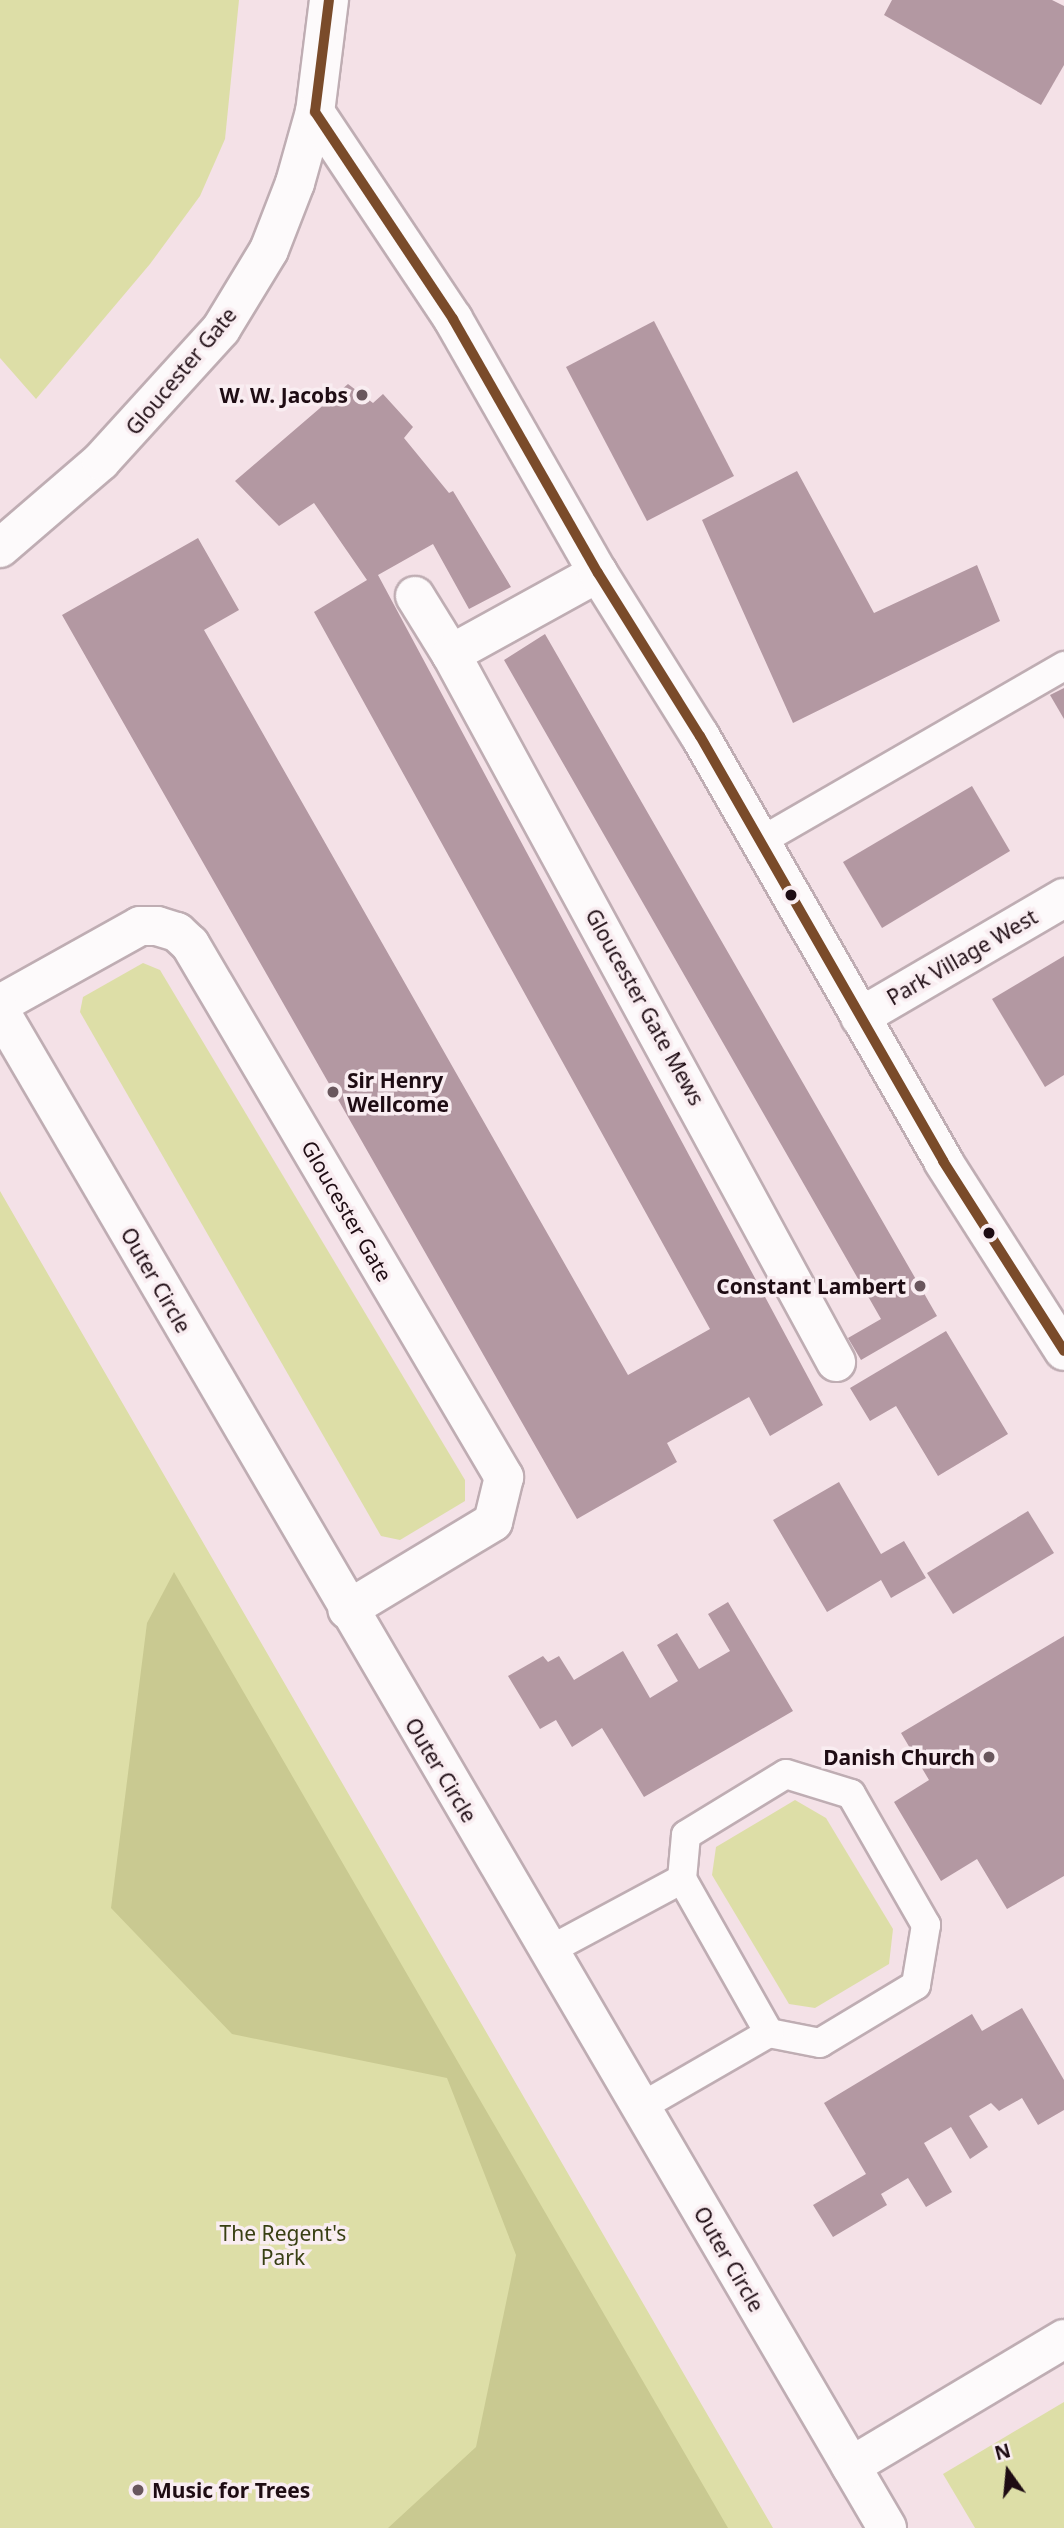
<!DOCTYPE html>
<style>
body{margin:0}
#map{position:relative;width:1064px;height:2528px;overflow:hidden;background:#f4e1e7;font-family:"Noto Sans",sans-serif}
div>[style]{position:absolute}
[style*='--x']{left:calc(var(--x)*1px);top:calc(var(--y)*1px);width:calc(var(--w)*1px);rotate:calc(var(--a)*1deg)}
.green>*{inset:0;background:#dddea7}
.forest>*{inset:0;background:#c9c991}
.building>*{inset:0;background:#b398a2}
.roads{filter:drop-shadow(2px 0 #bfadb3) drop-shadow(-2px 0 #bfadb3) drop-shadow(0 2px #bfadb3) drop-shadow(0 -2px #bfadb3)}
.lane>*{height:28px;margin:-14px;padding:0 14px;transform-origin:14px;border-radius:14px;background:#fdfafb}
.street>*{height:38px;margin:-19px;padding:0 19px;transform-origin:19px;border-radius:19px;background:#fdfafb}
.primary>*{height:38px;margin:-19px;padding:0 19px;transform-origin:19px;border-radius:19px;background:#fdfafb}
.bus-1>*{height:10px;margin:-5px;padding:0 5px;transform-origin:5px;border-radius:5px;background:#7a4b2a}
.dots>*{width:19px;height:19px;translate:-50% -50%;box-sizing:border-box;border:4px solid #f9edf1;border-radius:50%}
span{translate:-50% -50%;white-space:nowrap;text-align:center;line-height:1.15;-webkit-text-stroke:7px #f9edf1;paint-order:stroke}
.street-label{font-size:21px;color:#1e0c13}
.poi-label{font-size:21px;color:#1e0c13;font-weight:700}
.right{translate:-100% -50%;text-align:right}
.left{translate:0 -50%;text-align:left}
.park-label{font-size:21px;color:#383f13}
.north{position:absolute;left:973px;top:2437px;width:70px;height:70px;-webkit-text-stroke:5px #f9edf1;paint-order:stroke;rotate:345deg;font-size:19px;font-weight:700;line-height:28px;text-align:center;color:#1e0c13}
.north::after{content:'';display:block;margin:auto;width:24px;height:32px;background:#1e0c13;clip-path:polygon(50% 0,100% 100%,50% 72%,0 100%)}
</style>
<div id="map">
<div class="green">
<i style="clip-path:polygon(0 0,239px 0,225px 139px,200px 196px,150px 264px,36px 399px,0 358px)"></i>
<i style="clip-path:polygon(143px 963px,160px 970px,465px 1480px,465px 1501px,400px 1540px,381px 1536px,80px 1012px,83px 997px)"></i>
<i style="clip-path:polygon(0 1191px,60px 1295px,773px 2528px,0 2528px)"></i>
<i style="clip-path:polygon(795px 1800px,826px 1818px,893px 1929px,889px 1964px,815px 2008px,789px 2004px,712px 1875px,716px 1847px)"></i>
<i style="clip-path:polygon(1064px 2402px,1064px 2528px,975px 2528px,943px 2474px)"></i>
</div>
<div class="forest">
<i style="clip-path:polygon(174px 1572px,728px 2528px,388px 2528px,476px 2447px,516px 2255px,447px 2078px,232px 2034px,111px 1908px,147px 1623px)"></i>
</div>
<div class="building">
<i style="clip-path:polygon(892px 0,1052px 0,1064px 6px,1064px 65px,1041px 105px,884px 15px)"></i>
<i style="clip-path:polygon(654px 321px,734px 476px,647px 521px,566px 367px)"></i>
<i style="clip-path:polygon(348px 384px,373px 403px,383px 394px,413px 427px,404px 438px,449px 493px,453px 491px,511px 587px,469px 609px,433px 544px,378px 575px,823px 1405px,770px 1436px,749px 1397px,667px 1443px,677px 1462px,577px 1519px,62px 615px,198px 538px,239px 610px,204px 630px,628px 1375px,710px 1329px,314px 612px,367px 580px,314px 503px,279px 526px,235px 481px)"></i>
<i style="clip-path:polygon(797px 471px,874px 613px,977px 565px,1000px 621px,793px 723px,702px 520px)"></i>
<i style="clip-path:polygon(545px 634px,937px 1316px,861px 1360px,848px 1338px,881px 1319px,504px 660px)"></i>
<i style="clip-path:polygon(1064px 688px,1064px 719px,1050px 695px)"></i>
<i style="clip-path:polygon(972px 786px,1010px 851px,882px 928px,843px 862px)"></i>
<i style="clip-path:polygon(1064px 956px,1064px 1075px,1045px 1087px,992px 999px)"></i>
<i style="clip-path:polygon(946px 1331px,1008px 1434px,938px 1476px,896px 1406px,870px 1421px,850px 1388px)"></i>
<i style="clip-path:polygon(839px 1482px,881px 1554px,904px 1541px,926px 1578px,891px 1598px,881px 1580px,827px 1612px,773px 1520px)"></i>
<i style="clip-path:polygon(1028px 1511px,1054px 1553px,953px 1614px,927px 1573px)"></i>
<i style="clip-path:polygon(728px 1602px,793px 1711px,644px 1797px,602px 1728px,572px 1747px,556px 1720px,540px 1729px,508px 1676px,543px 1656px,548px 1662px,559px 1656px,574px 1680px,623px 1651px,650px 1698px,678px 1681px,657px 1645px,677px 1633px,699px 1669px,730px 1651px,708px 1614px)"></i>
<i style="clip-path:polygon(1064px 1636px,1064px 1876px,1007px 1909px,977px 1859px,941px 1881px,894px 1802px,929px 1780px,901px 1733px)"></i>
<i style="clip-path:polygon(1022px 2008px,1064px 2080px,1064px 2110px,1038px 2125px,1022px 2098px,999px 2111px,991px 2103px,969px 2116px,988px 2147px,970px 2159px,951px 2127px,924px 2143px,952px 2192px,926px 2207px,908px 2178px,881px 2194px,887px 2205px,833px 2237px,813px 2205px,866px 2174px,824px 2103px,972px 2014px,982px 2031px)"></i>
</div>
<div class="roads">
<div class="lane">
<i style="--x:761;--y:841;--w:350;--a:-30"></i>
<i style="--x:682;--y:1879;--w:177;--a:60.5"></i>
<i style="--x:548;--y:1951;--w:152;--a:-28.2"></i>
<i style="--x:682;--y:1879;--w:44;--a:-84.8"></i>
<i style="--x:686;--y:1835;--w:117;--a:-31.4"></i>
<i style="--x:786;--y:1774;--w:68;--a:17.1"></i>
<i style="--x:851;--y:1794;--w:151;--a:60.2"></i>
<i style="--x:926;--y:1925;--w:61;--a:99.5"></i>
<i style="--x:916;--y:1985;--w:112;--a:148.9"></i>
<i style="--x:820;--y:2043;--w:52;--a:-168.9"></i>
<i style="--x:769;--y:2033;--w:150;--a:150"></i>
</div>
<div class="street">
<i style="--x:0;--y:548;--w:133;--a:-40.7"></i>
<i style="--x:101;--y:461;--w:178;--a:-47.7"></i>
<i style="--x:221;--y:329;--w:92;--a:-58.7"></i>
<i style="--x:269;--y:250;--w:72;--a:-68.8"></i>
<i style="--x:295;--y:183;--w:74;--a:-74.3"></i>
<i style="--x:415;--y:596;--w:68;--a:58.2"></i>
<i style="--x:451;--y:654;--w:806;--a:61.46"></i>
<i style="--x:451;--y:654;--w:168;--a:-28.9"></i>
<i style="--x:0;--y:1004;--w:160;--a:-29.1"></i>
<i style="--x:140;--y:926;--w:17;--a:0"></i>
<i style="--x:157;--y:926;--w:21;--a:17"></i>
<i style="--x:177;--y:932;--w:18;--a:43"></i>
<i style="--x:190;--y:944;--w:619;--a:59.5"></i>
<i style="--x:504;--y:1477;--w:46;--a:103.7"></i>
<i style="--x:493;--y:1522;--w:170;--a:148.9"></i>
<i style="--x:0;--y:1011;--w:1757;--a:59.68"></i>
<i style="--x:860;--y:1017;--w:236;--a:-30.3"></i>
<i style="--x:851;--y:2466;--w:248;--a:-30.8"></i>
</div>
<div class="primary">
<i style="--x:329;--y:0;--w:113;--a:97.1"></i>
<i style="--x:315;--y:112;--w:249;--a:56.3"></i>
<i style="--x:453;--y:319;--w:292;--a:60.3"></i>
<i style="--x:598;--y:573;--w:192;--a:58"></i>
<i style="--x:700;--y:736;--w:490;--a:60.2"></i>
<i style="--x:943;--y:1161;--w:225;--a:57.5"></i>
</div>
</div>
<div class="bus-1">
<i style="--x:315;--y:112;--w:249;--a:56.3"></i>
<i style="--x:453;--y:319;--w:292;--a:60.3"></i>
<i style="--x:598;--y:573;--w:192;--a:58"></i>
<i style="--x:700;--y:736;--w:490;--a:60.2"></i>
<i style="--x:943;--y:1161;--w:225;--a:57.5"></i>
<i style="--x:315;--y:112;--w:113;--a:-82.9"></i>
</div>
<div class="dots">
<i style="left:362px;top:395px;background:#69575d"></i>
<i style="left:791px;top:895px;background:#1e0c13"></i>
<i style="left:333px;top:1092px;background:#69575d"></i>
<i style="left:989px;top:1233px;background:#1e0c13"></i>
<i style="left:920px;top:1286px;background:#69575d"></i>
<i style="left:989px;top:1757px;background:#69575d"></i>
<i style="left:138px;top:2490px;background:#69575d"></i>
</div>
<div class="street-label">
<span style="left:181px;top:371px;rotate:-50deg">Gloucester Gate</span>
<span style="left:962px;top:957px;rotate:-30deg">Park Village West</span>
<span style="left:645px;top:1007px;rotate:61deg">Gloucester Gate Mews</span>
<span style="left:347px;top:1211px;rotate:60deg">Gloucester Gate</span>
<span style="left:156px;top:1280px;rotate:60deg">Outer Circle</span>
<span style="left:441px;top:1770px;rotate:59deg">Outer Circle</span>
<span style="left:729px;top:2259px;rotate:60deg">Outer Circle</span>
</div>
<div class="poi-label">
<span class="right" style="left:348px;top:395px">W. W. Jacobs</span>
<span class="left" style="left:347px;top:1092px">Sir Henry<br>Wellcome</span>
<span class="right" style="left:906px;top:1286px">Constant Lambert</span>
<span class="right" style="left:975px;top:1757px">Danish Church</span>
<span class="left" style="left:152px;top:2490px">Music for Trees</span>
</div>
<div class="park-label">
<span style="left:283px;top:2245px">The Regent's<br>Park</span>
</div>
<div class="north">N</div>
</div>
